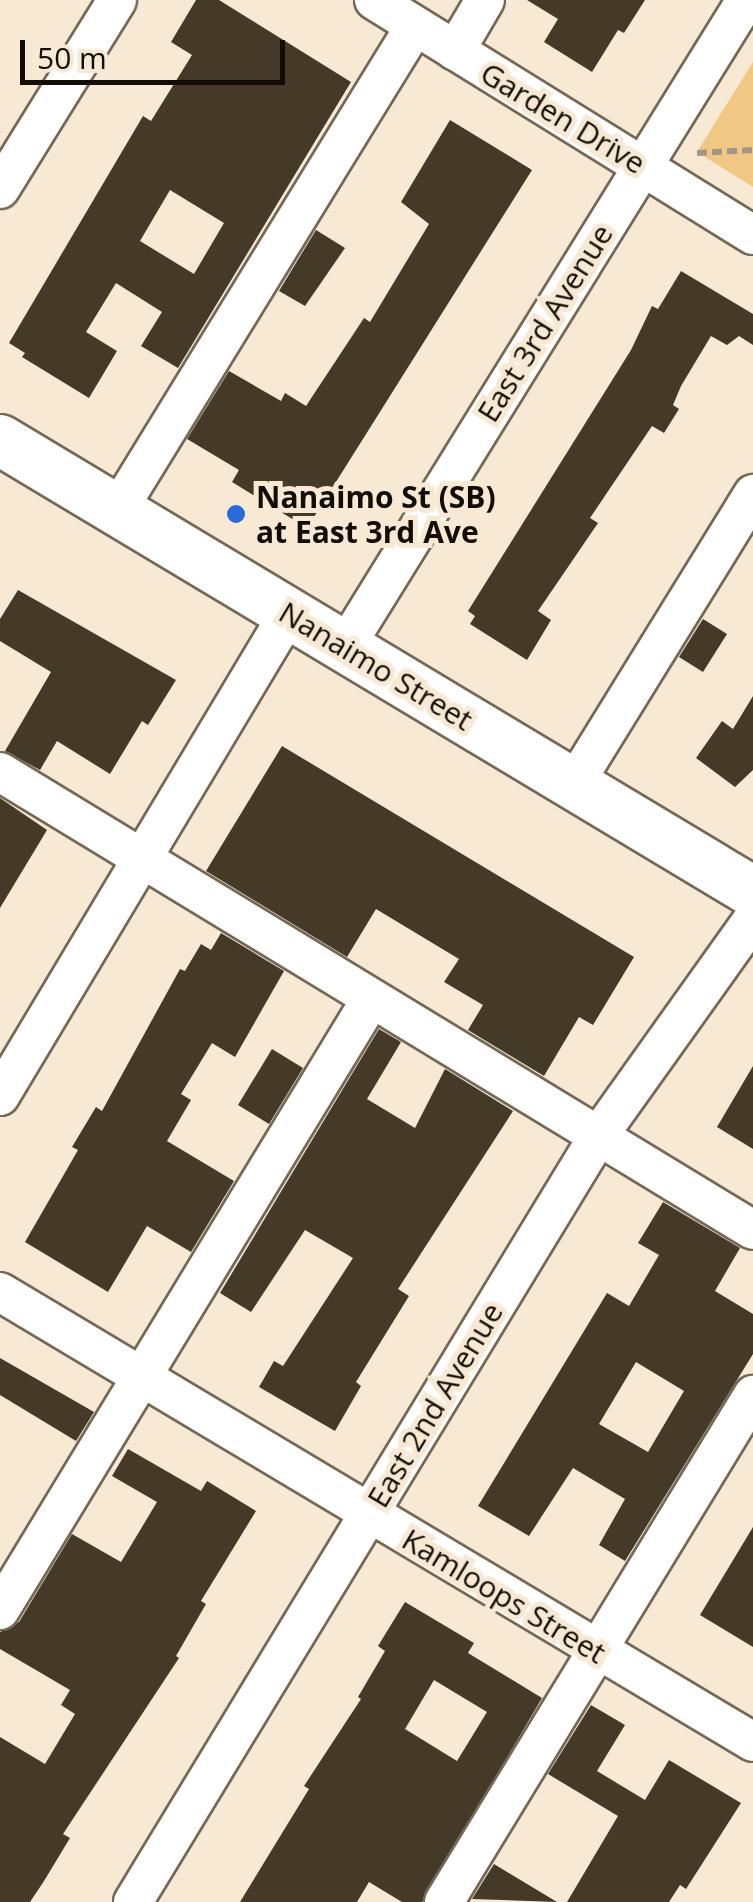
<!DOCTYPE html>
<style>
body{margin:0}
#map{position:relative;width:753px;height:1902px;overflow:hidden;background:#f7e9d3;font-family:"Open Sans",sans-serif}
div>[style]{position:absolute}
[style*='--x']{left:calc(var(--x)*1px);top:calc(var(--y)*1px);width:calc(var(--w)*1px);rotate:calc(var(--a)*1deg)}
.green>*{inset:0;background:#f1c883}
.building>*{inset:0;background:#453a28}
.path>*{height:6px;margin-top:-3px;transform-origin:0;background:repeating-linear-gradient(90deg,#a19786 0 10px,transparent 0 15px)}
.roads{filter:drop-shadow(2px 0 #756855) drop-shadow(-2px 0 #756855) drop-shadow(0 2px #756855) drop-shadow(0 -2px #756855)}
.minor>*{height:38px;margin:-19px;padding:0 19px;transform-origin:19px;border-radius:19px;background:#fff}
.major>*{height:50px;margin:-25px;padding:0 25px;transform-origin:25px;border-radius:25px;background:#fff}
.dots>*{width:28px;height:28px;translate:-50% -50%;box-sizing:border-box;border:5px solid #f7e9d3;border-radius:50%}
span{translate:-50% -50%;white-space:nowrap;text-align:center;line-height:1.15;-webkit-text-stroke:10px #f7e9d3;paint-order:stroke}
.street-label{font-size:30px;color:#120e07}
.poi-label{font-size:30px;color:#120e07;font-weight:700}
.left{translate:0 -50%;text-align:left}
.scale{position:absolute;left:20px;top:40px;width:265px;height:45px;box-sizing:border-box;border:5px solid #120e07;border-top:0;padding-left:12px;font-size:30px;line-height:35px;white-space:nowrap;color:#120e07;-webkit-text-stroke:8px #f7e9d3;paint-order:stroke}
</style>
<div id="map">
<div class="green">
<i style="clip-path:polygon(753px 62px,753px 187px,697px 152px)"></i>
</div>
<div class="building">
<i style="clip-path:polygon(evenodd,196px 0,219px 0,351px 82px,178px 368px,141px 346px,162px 312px,116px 283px,86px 332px,117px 351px,89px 398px,22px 357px,25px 353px,9px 343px,143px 116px,151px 121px,192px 55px,171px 42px,196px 0,170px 190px,224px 223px,194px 274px,140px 241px,170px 190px)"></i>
<i style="clip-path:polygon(527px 0,645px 0,624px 33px,618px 30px,592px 72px,544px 42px,558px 19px)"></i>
<i style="clip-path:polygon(450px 120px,532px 170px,307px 528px,232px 482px,239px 470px,187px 439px,229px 371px,281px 401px,285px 393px,306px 406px,364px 318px,370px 322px,429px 224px,401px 202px)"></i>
<i style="clip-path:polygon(316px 230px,345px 248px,305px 306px,279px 291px)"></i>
<i style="clip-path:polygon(681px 271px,753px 314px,753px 345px,739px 336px,727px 345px,711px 336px,681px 386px,673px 405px,679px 409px,664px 433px,652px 426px,590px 518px,598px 523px,538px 611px,551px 620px,527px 660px,470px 624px,475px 616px,468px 611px,631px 350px,652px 306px,658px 309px)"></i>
<i style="clip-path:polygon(18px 590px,176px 680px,148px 725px,142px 721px,110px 774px,57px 741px,40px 770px,5px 751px,51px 672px,0 641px,0 619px)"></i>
<i style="clip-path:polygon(703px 619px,727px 634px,703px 672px,679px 657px)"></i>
<i style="clip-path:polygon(753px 696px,753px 770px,735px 787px,696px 758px,722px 721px,733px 729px)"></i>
<i style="clip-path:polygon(282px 746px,634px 957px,593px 1025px,579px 1017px,544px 1076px,468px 1030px,483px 1005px,444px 982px,459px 959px,376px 909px,347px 957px,206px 871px)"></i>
<i style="clip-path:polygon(0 798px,47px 830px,0 908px)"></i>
<i style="clip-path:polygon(221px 933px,284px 971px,235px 1057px,212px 1043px,181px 1094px,191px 1100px,167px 1141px,234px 1181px,191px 1252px,147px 1226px,108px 1292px,25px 1242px,78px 1150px,72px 1147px,96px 1107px,102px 1111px,180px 969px,185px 971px,201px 944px,211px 950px)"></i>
<i style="clip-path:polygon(379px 1029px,401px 1042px,367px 1099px,415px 1128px,445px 1069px,513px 1111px,398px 1289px,409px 1296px,356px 1382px,361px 1386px,335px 1431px,259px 1387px,274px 1361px,283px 1366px,353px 1258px,305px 1230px,251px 1312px,220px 1293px)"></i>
<i style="clip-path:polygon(272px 1049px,303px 1068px,269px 1124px,238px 1105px)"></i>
<i style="clip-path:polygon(753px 1066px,753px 1149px,717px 1127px)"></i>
<i style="clip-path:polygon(evenodd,663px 1202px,740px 1248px,715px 1291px,753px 1314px,753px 1354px,625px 1561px,599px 1545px,625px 1499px,573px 1468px,529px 1536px,478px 1506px,607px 1293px,629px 1306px,659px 1255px,638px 1243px,663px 1202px,636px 1362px,684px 1391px,648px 1452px,599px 1424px,636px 1362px)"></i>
<i style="clip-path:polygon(0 1358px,94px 1412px,76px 1441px,0 1395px)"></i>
<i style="clip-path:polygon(128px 1449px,201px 1491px,207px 1481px,256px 1511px,201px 1601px,206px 1604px,176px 1656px,179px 1658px,63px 1834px,70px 1838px,44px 1881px,30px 1902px,0 1902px,0 1737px,45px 1764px,75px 1714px,61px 1705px,70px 1690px,0 1649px,0 1632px,19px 1622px,72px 1534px,121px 1562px,157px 1502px,112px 1476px)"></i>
<i style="clip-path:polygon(753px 1527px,753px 1647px,700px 1615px)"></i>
<i style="clip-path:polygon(evenodd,405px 1602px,474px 1643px,468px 1653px,542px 1698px,422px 1902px,402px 1902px,369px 1882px,357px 1902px,240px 1902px,309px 1789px,304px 1786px,361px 1699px,358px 1697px,385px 1651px,378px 1646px,405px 1602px,434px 1680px,487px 1712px,457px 1761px,405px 1729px,434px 1680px)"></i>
<i style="clip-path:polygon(591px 1705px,625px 1725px,597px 1771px,645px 1800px,669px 1760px,741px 1803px,686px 1889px,680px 1885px,669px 1902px,567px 1902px,618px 1816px,548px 1774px)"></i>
<i style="clip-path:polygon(494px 1864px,557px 1902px,472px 1899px)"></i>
</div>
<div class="path">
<i style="--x:697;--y:153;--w:56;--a:-3.1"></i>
</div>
<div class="roads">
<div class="minor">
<i style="--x:374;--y:0;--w:446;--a:31.8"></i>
<i style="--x:455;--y:51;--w:59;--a:-59.5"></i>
<i style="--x:0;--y:189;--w:222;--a:-58.2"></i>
<i style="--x:117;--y:511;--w:569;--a:-58.43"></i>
<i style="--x:345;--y:647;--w:761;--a:-58.21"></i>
<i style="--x:0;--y:772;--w:881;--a:31.31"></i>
<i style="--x:574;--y:784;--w:341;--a:-58.3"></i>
<i style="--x:0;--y:1096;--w:563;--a:-59.11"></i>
<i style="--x:0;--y:1292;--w:877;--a:30.86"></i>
<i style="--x:0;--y:1610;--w:715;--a:-58.73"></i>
<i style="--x:133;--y:1902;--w:897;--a:-58.72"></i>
<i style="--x:599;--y:1135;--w:265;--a:-54.5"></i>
<i style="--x:444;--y:1902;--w:594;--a:-58.64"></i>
</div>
<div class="major">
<i style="--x:0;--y:440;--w:878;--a:30.97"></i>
</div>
</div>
<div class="dots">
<i style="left:236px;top:514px;background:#286bd8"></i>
</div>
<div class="street-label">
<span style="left:563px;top:118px;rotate:31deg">Garden Drive</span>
<span style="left:545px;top:323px;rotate:-58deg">East 3rd Avenue</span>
<span style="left:376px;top:666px;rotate:31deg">Nanaimo Street</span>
<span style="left:435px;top:1405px;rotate:-59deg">East 2nd Avenue</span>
<span style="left:504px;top:1596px;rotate:31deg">Kamloops Street</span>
</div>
<div class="poi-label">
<span class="left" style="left:256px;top:514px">Nanaimo St (SB)<br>at East 3rd Ave</span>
</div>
<div class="scale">50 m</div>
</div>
